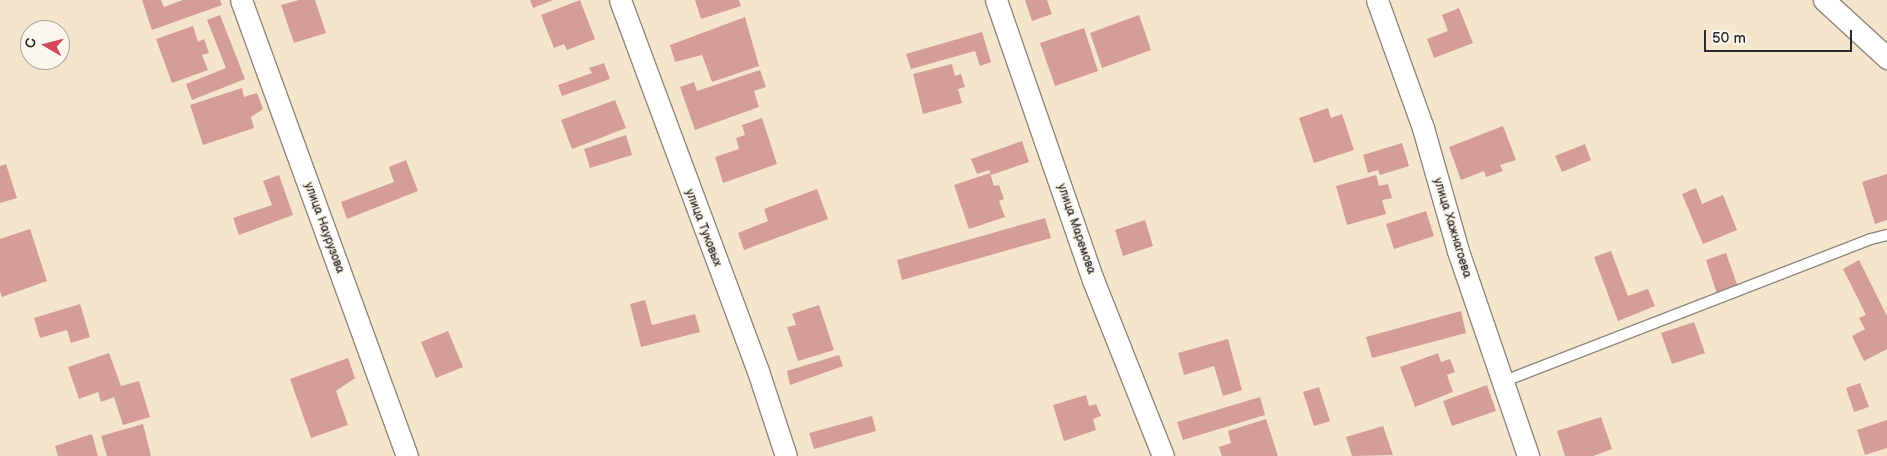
<!DOCTYPE html>
<meta charset="utf-8">
<style>
body{margin:0}
#map{position:relative;width:1887px;height:456px;overflow:hidden;background:#f6e5cd;font-family:"Balsamiq Sans",sans-serif}
div>[style]{position:absolute}
[style*='--x']{left:calc(var(--x)*1px);top:calc(var(--y)*1px);width:calc(var(--w)*1px);rotate:calc(var(--a)*1deg)}
.building>*{inset:0;background:#d49d98}
.roads{filter:drop-shadow(1px 0 #90887c) drop-shadow(-1px 0 #90887c) drop-shadow(0 1px #90887c) drop-shadow(0 -1px #90887c)}
.service>*{height:10px;margin:-5px;padding:0 5px;transform-origin:5px;border-radius:5px;background:#fff}
.minor>*{height:21px;margin:-10.5px;padding:0 10.5px;transform-origin:10.5px;border-radius:10.5px;background:#fff}
span{translate:-50% -50%;white-space:nowrap;text-align:center;line-height:1.15;-webkit-text-stroke:4px #fbf7ec;paint-order:stroke}
.street-label{font-size:12px;color:#2b2b2b}
.north{position:absolute;left:20px;top:20px;width:50px;height:50px;box-sizing:border-box;background:#fbf7ec;border:1px solid #a8a59f;border-radius:50%;rotate:278deg;font-size:14px;font-weight:700;line-height:20px;text-align:center;color:#2b2b2b}
.north::after{content:'';display:block;margin:auto;width:18px;height:22px;background:#d1495b;clip-path:polygon(50% 0,100% 100%,50% 72%,0 100%)}
.scale{position:absolute;left:1704px;top:30px;width:148px;height:22px;box-sizing:border-box;border:2px solid #2b2b2b;border-top:0;padding-left:6px;font-size:15px;line-height:18px;white-space:nowrap;color:#2b2b2b;-webkit-text-stroke:4px #fbf7ec;paint-order:stroke}
</style>
<div id="map">
<div class="building">
<i style="clip-path:polygon(142px 0,161px 0,164px 7px,183px 0,220px 0,222px 5px,152px 30px)"></i>
<i style="clip-path:polygon(299px 0,315px 0,326px 33px,294px 43px,281px 5px)"></i>
<i style="clip-path:polygon(530px 0,553px 0,533px 8px)"></i>
<i style="clip-path:polygon(580px 0,595px 39px,567px 50px,564px 44px,554px 48px,541px 15px)"></i>
<i style="clip-path:polygon(695px 0,739px 0,741px 6px,701px 19px)"></i>
<i style="clip-path:polygon(1025px 0,1047px 0,1052px 14px,1032px 21px)"></i>
<i style="clip-path:polygon(1459px 8px,1473px 43px,1434px 58px,1427px 39px,1448px 31px,1442px 15px)"></i>
<i style="clip-path:polygon(220px 15px,245px 79px,192px 100px,186px 84px,226px 68px,207px 20px)"></i>
<i style="clip-path:polygon(1139px 15px,1151px 50px,1102px 68px,1090px 33px)"></i>
<i style="clip-path:polygon(745px 17px,759px 66px,712px 82px,702px 55px,675px 62px,670px 45px)"></i>
<i style="clip-path:polygon(193px 26px,198px 42px,204px 39px,209px 53px,202px 55px,208px 70px,172px 83px,156px 39px)"></i>
<i style="clip-path:polygon(1084px 28px,1098px 71px,1055px 86px,1040px 43px)"></i>
<i style="clip-path:polygon(982px 32px,991px 62px,980px 66px,975px 51px,911px 69px,906px 54px)"></i>
<i style="clip-path:polygon(604px 63px,610px 79px,562px 96px,558px 85px,592px 73px,589px 68px)"></i>
<i style="clip-path:polygon(952px 64px,955px 76px,961px 74px,965px 87px,958px 89px,962px 103px,923px 114px,913px 74px)"></i>
<i style="clip-path:polygon(760px 70px,766px 87px,754px 91px,759px 107px,695px 130px,680px 87px,694px 82px,697px 91px)"></i>
<i style="clip-path:polygon(242px 88px,244px 97px,257px 93px,263px 109px,251px 117px,254px 128px,203px 145px,190px 105px)"></i>
<i style="clip-path:polygon(615px 100px,626px 128px,572px 149px,561px 120px)"></i>
<i style="clip-path:polygon(1328px 108px,1331px 118px,1342px 114px,1354px 150px,1314px 163px,1299px 118px)"></i>
<i style="clip-path:polygon(762px 118px,777px 164px,723px 183px,715px 157px,739px 149px,736px 138px,745px 135px,742px 125px)"></i>
<i style="clip-path:polygon(1503px 126px,1516px 160px,1500px 165px,1503px 171px,1486px 177px,1484px 171px,1461px 180px,1449px 147px)"></i>
<i style="clip-path:polygon(626px 135px,632px 155px,590px 168px,584px 149px)"></i>
<i style="clip-path:polygon(1022px 141px,1029px 162px,991px 175px,989px 170px,977px 174px,971px 159px)"></i>
<i style="clip-path:polygon(1402px 143px,1409px 166px,1380px 175px,1378px 170px,1368px 173px,1363px 155px)"></i>
<i style="clip-path:polygon(1585px 144px,1591px 160px,1562px 172px,1555px 156px)"></i>
<i style="clip-path:polygon(406px 160px,418px 191px,347px 219px,341px 202px,394px 182px,389px 167px)"></i>
<i style="clip-path:polygon(6px 164px,17px 198px,0 203px,0 166px)"></i>
<i style="clip-path:polygon(990px 173px,994px 186px,999px 185px,1004px 199px,999px 201px,1005px 217px,969px 229px,954px 185px)"></i>
<i style="clip-path:polygon(1887px 174px,1887px 220px,1875px 224px,1862px 182px)"></i>
<i style="clip-path:polygon(279px 175px,293px 215px,239px 235px,233px 218px,272px 205px,263px 181px)"></i>
<i style="clip-path:polygon(1376px 175px,1379px 186px,1388px 184px,1392px 198px,1382px 200px,1386px 214px,1347px 225px,1336px 186px)"></i>
<i style="clip-path:polygon(1696px 188px,1702px 204px,1723px 195px,1737px 230px,1703px 244px,1682px 194px)"></i>
<i style="clip-path:polygon(817px 189px,828px 219px,744px 250px,738px 233px,768px 221px,764px 209px)"></i>
<i style="clip-path:polygon(1426px 211px,1434px 236px,1394px 249px,1386px 224px)"></i>
<i style="clip-path:polygon(1045px 218px,1051px 238px,902px 280px,897px 260px)"></i>
<i style="clip-path:polygon(1145px 220px,1153px 246px,1123px 256px,1115px 230px)"></i>
<i style="clip-path:polygon(30px 229px,47px 281px,2px 297px,0 291px,0 239px)"></i>
<i style="clip-path:polygon(1611px 251px,1628px 296px,1648px 289px,1655px 306px,1618px 321px,1594px 257px)"></i>
<i style="clip-path:polygon(1726px 253px,1738px 287px,1717px 294px,1706px 260px)"></i>
<i style="clip-path:polygon(1859px 260px,1887px 316px,1887px 349px,1864px 361px,1852px 336px,1865px 329px,1859px 318px,1866px 315px,1843px 269px)"></i>
<i style="clip-path:polygon(645px 300px,652px 325px,695px 314px,700px 332px,641px 347px,630px 304px)"></i>
<i style="clip-path:polygon(80px 304px,90px 337px,71px 343px,67px 330px,40px 338px,34px 318px)"></i>
<i style="clip-path:polygon(819px 305px,834px 350px,798px 361px,787px 327px,796px 325px,792px 314px)"></i>
<i style="clip-path:polygon(1461px 311px,1466px 333px,1372px 358px,1366px 337px)"></i>
<i style="clip-path:polygon(1694px 322px,1705px 353px,1672px 364px,1661px 333px)"></i>
<i style="clip-path:polygon(448px 331px,463px 367px,436px 378px,421px 342px)"></i>
<i style="clip-path:polygon(1228px 339px,1242px 390px,1223px 396px,1214px 366px,1184px 375px,1178px 353px)"></i>
<i style="clip-path:polygon(109px 353px,121px 386px,139px 381px,150px 417px,123px 425px,114px 397px,101px 402px,98px 392px,79px 399px,68px 367px)"></i>
<i style="clip-path:polygon(1438px 353px,1441px 362px,1450px 359px,1455px 372px,1447px 375px,1453px 392px,1415px 407px,1400px 367px)"></i>
<i style="clip-path:polygon(839px 355px,843px 366px,790px 385px,787px 371px)"></i>
<i style="clip-path:polygon(348px 358px,355px 378px,336px 391px,348px 425px,311px 438px,290px 379px)"></i>
<i style="clip-path:polygon(1860px 383px,1869px 407px,1854px 412px,1846px 388px)"></i>
<i style="clip-path:polygon(1487px 385px,1496px 411px,1452px 426px,1443px 401px)"></i>
<i style="clip-path:polygon(1319px 387px,1330px 421px,1314px 426px,1303px 392px)"></i>
<i style="clip-path:polygon(1086px 395px,1089px 406px,1096px 404px,1101px 416px,1093px 419px,1096px 430px,1064px 441px,1053px 405px)"></i>
<i style="clip-path:polygon(1260px 397px,1265px 415px,1183px 440px,1177px 422px)"></i>
<i style="clip-path:polygon(872px 416px,876px 431px,814px 449px,809px 433px)"></i>
<i style="clip-path:polygon(1601px 417px,1612px 449px,1593px 456px,1565px 456px,1557px 431px)"></i>
<i style="clip-path:polygon(1266px 419px,1278px 456px,1222px 456px,1219px 447px,1231px 443px,1228px 431px)"></i>
<i style="clip-path:polygon(1887px 420px,1887px 448px,1865px 455px,1857px 430px)"></i>
<i style="clip-path:polygon(143px 424px,151px 456px,107px 456px,101px 436px)"></i>
<i style="clip-path:polygon(1383px 426px,1393px 455px,1352px 456px,1346px 437px)"></i>
<i style="clip-path:polygon(92px 434px,98px 456px,58px 456px,55px 446px)"></i>
</div>
<div class="roads">
<div class="service">
<i style="--x:1502;--y:382;--w:396;--a:-21.2"></i>
<i style="--x:1871;--y:239;--w:16;--a:-14"></i>
</div>
<div class="minor">
<i style="--x:241;--y:0;--w:485;--a:70"></i>
<i style="--x:620;--y:0;--w:396;--a:69.6"></i>
<i style="--x:758;--y:371;--w:89;--a:71.8"></i>
<i style="--x:996;--y:0;--w:296;--a:70.9"></i>
<i style="--x:1093;--y:280;--w:189;--a:68.3"></i>
<i style="--x:1377;--y:0;--w:136;--a:70.2"></i>
<i style="--x:1423;--y:128;--w:128;--a:74.1"></i>
<i style="--x:1458;--y:251;--w:217;--a:71.1"></i>
<i style="--x:1824;--y:0;--w:86;--a:42.6"></i>
</div>
</div>
<div class="street-label">
<span style="left:324px;top:228px;rotate:70deg">улица Наурузова</span>
<span style="left:703px;top:228px;rotate:69deg">улица Туковых</span>
<span style="left:1452px;top:228px;rotate:73deg">улица Хажнагоева</span>
<span style="left:1076px;top:229px;rotate:71deg">улица Маремова</span>
</div>
<div class="north">С</div>
<div class="scale">50 m</div>
</div>
